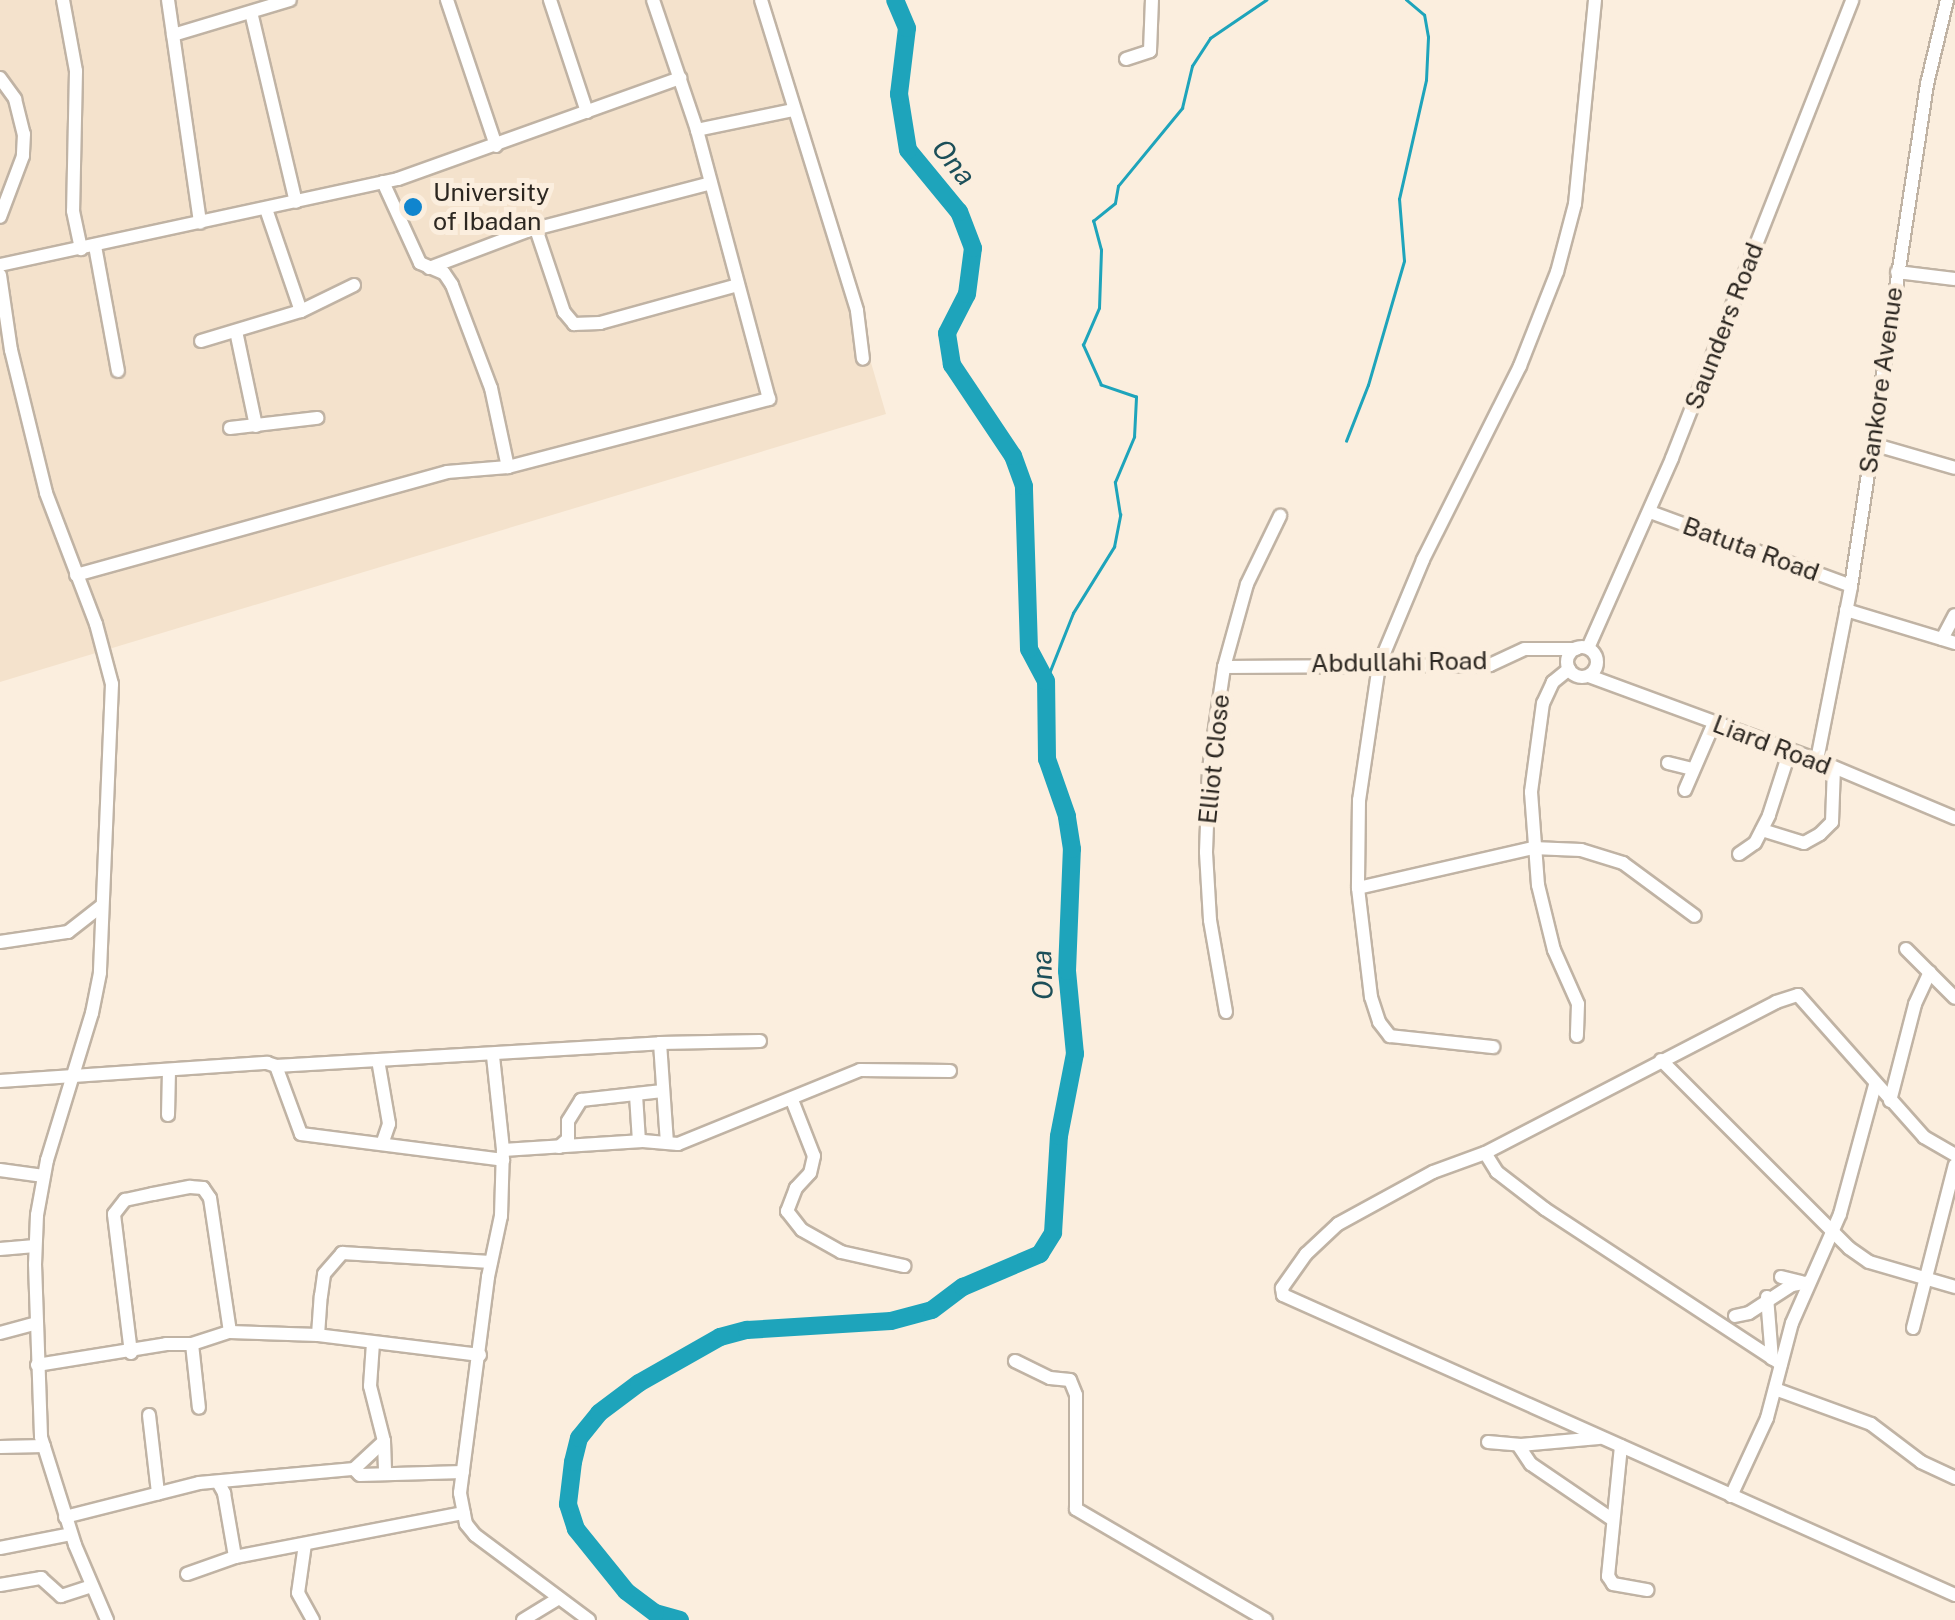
<!DOCTYPE html>
<style>
body{margin:0}
#map{position:relative;width:1955px;height:1620px;overflow:hidden;background:#fbeede;font-family:"Public Sans",sans-serif}
div>[style]{position:absolute}
[style*='--x']{left:calc(var(--x)*1px);top:calc(var(--y)*1px);width:calc(var(--w)*1px);rotate:calc(var(--a)*1deg)}
.built>*{inset:0;background:#f4e2cc}
.stream>*{height:2.5px;margin:-1.25px;padding:0 1.25px;transform-origin:1.25px;border-radius:1.25px;background:#1ea4bb}
.river>*{height:18px;margin:-9px;padding:0 9px;transform-origin:9px;border-radius:9px;background:#1ea4bb}
.roads{filter:drop-shadow(2px 0 #c0b3a4) drop-shadow(-2px 0 #c0b3a4) drop-shadow(0 2px #c0b3a4) drop-shadow(0 -2px #c0b3a4)}
.minor>*{height:12px;margin:-6px;padding:0 6px;transform-origin:6px;border-radius:6px;background:#fff}
.minor>.ring{margin:-6px;padding:0;box-sizing:content-box;background:none;border:12px solid #fff;border-radius:50%}
.dots>*{width:28px;height:28px;translate:-50% -50%;box-sizing:border-box;border:5px solid #fbeede;border-radius:50%}
span{translate:-50% -50%;white-space:nowrap;text-align:center;line-height:1.15;-webkit-text-stroke:10px #fbeede;paint-order:stroke}
.poi-label{font-size:25px;color:#2c2721}
.left{translate:0 -50%;text-align:left}
.street-label{font-size:25px;color:#2c2721}
.water-label{font-size:28px;color:#1c4f59;font-style:italic}
</style>
<div id="map">
<div class="built">
<i style="clip-path:polygon(0 0,765px 0,886px 414px,0 682px)"></i>
</div>
<div class="stream">
<i style="--x:1346;--y:441;--w:60;--a:-68.6"></i>
<i style="--x:1368;--y:385;--w:129;--a:-73.8"></i>
<i style="--x:1404;--y:261;--w:62;--a:-94.6"></i>
<i style="--x:1399;--y:199;--w:122;--a:-77.2"></i>
<i style="--x:1426;--y:80;--w:43;--a:-87.3"></i>
<i style="--x:1428;--y:37;--w:22;--a:-100"></i>
<i style="--x:1424;--y:15;--w:23;--a:-140"></i>
<i style="--x:1046;--y:681;--w:73;--a:-68.3"></i>
<i style="--x:1073;--y:613;--w:78;--a:-58.2"></i>
<i style="--x:1114;--y:547;--w:33;--a:-79"></i>
<i style="--x:1120;--y:515;--w:33;--a:-99"></i>
<i style="--x:1115;--y:482;--w:49;--a:-67.1"></i>
<i style="--x:1134;--y:437;--w:40;--a:-87.1"></i>
<i style="--x:1136;--y:397;--w:37;--a:-161"></i>
<i style="--x:1101;--y:385;--w:44;--a:-114.2"></i>
<i style="--x:1083;--y:345;--w:40;--a:-66.6"></i>
<i style="--x:1099;--y:308;--w:58;--a:-88"></i>
<i style="--x:1101;--y:250;--w:30;--a:-105"></i>
<i style="--x:1093;--y:221;--w:28;--a:-39"></i>
<i style="--x:1115;--y:203;--w:17;--a:-80"></i>
<i style="--x:1118;--y:186;--w:101;--a:-50.6"></i>
<i style="--x:1182;--y:108;--w:43;--a:-76.6"></i>
<i style="--x:1192;--y:66;--w:33;--a:-57"></i>
<i style="--x:1210;--y:38;--w:68;--a:-34.2"></i>
</div>
<div class="river">
<i style="--x:680;--y:1620;--w:26;--a:-164"></i>
<i style="--x:655;--y:1613;--w:36;--a:-143"></i>
<i style="--x:626;--y:1591;--w:80;--a:-128.9"></i>
<i style="--x:576;--y:1529;--w:26;--a:-108"></i>
<i style="--x:568;--y:1504;--w:42;--a:-83.2"></i>
<i style="--x:573;--y:1462;--w:25;--a:-76"></i>
<i style="--x:579;--y:1438;--w:32;--a:-51"></i>
<i style="--x:599;--y:1413;--w:50;--a:-36.9"></i>
<i style="--x:639;--y:1383;--w:93;--a:-29.6"></i>
<i style="--x:720;--y:1337;--w:28;--a:-15"></i>
<i style="--x:747;--y:1330;--w:144;--a:-3.6"></i>
<i style="--x:891;--y:1321;--w:42;--a:-15"></i>
<i style="--x:932;--y:1310;--w:39;--a:-37"></i>
<i style="--x:963;--y:1287;--w:84;--a:-23.2"></i>
<i style="--x:1040;--y:1254;--w:25;--a:-58"></i>
<i style="--x:1053;--y:1233;--w:97;--a:-86.5"></i>
<i style="--x:1059;--y:1136;--w:84;--a:-79"></i>
<i style="--x:1075;--y:1054;--w:83;--a:-95.5"></i>
<i style="--x:1067;--y:971;--w:122;--a:-87.7"></i>
<i style="--x:1072;--y:849;--w:33;--a:-99"></i>
<i style="--x:1067;--y:816;--w:60;--a:-109.3"></i>
<i style="--x:1047;--y:759;--w:78;--a:-90.7"></i>
<i style="--x:1046;--y:681;--w:36;--a:-118"></i>
<i style="--x:1029;--y:649;--w:163;--a:-91.8"></i>
<i style="--x:1024;--y:486;--w:32;--a:-110"></i>
<i style="--x:1013;--y:456;--w:110;--a:-123.8"></i>
<i style="--x:952;--y:365;--w:32;--a:-99"></i>
<i style="--x:947;--y:333;--w:44;--a:-62.9"></i>
<i style="--x:967;--y:294;--w:46;--a:-82.6"></i>
<i style="--x:973;--y:248;--w:39;--a:-111"></i>
<i style="--x:959;--y:212;--w:80;--a:-129.4"></i>
<i style="--x:908;--y:150;--w:57;--a:-99.1"></i>
<i style="--x:899;--y:94;--w:66;--a:-83.1"></i>
<i style="--x:907;--y:28;--w:30;--a:-113"></i>
</div>
<div class="roads">
<div class="minor">
<i style="--x:63;--y:0;--w:72;--a:79.6"></i>
<i style="--x:76;--y:71;--w:140;--a:91.2"></i>
<i style="--x:73;--y:211;--w:39;--a:78"></i>
<i style="--x:168;--y:0;--w:225;--a:81.8"></i>
<i style="--x:447;--y:0;--w:154;--a:71.4"></i>
<i style="--x:550;--y:0;--w:118;--a:71.7"></i>
<i style="--x:761;--y:0;--w:325;--a:72.8"></i>
<i style="--x:857;--y:311;--w:48;--a:82.9"></i>
<i style="--x:1595;--y:0;--w:205;--a:95.6"></i>
<i style="--x:1575;--y:204;--w:70;--a:104.8"></i>
<i style="--x:1557;--y:272;--w:101;--a:111.5"></i>
<i style="--x:1520;--y:366;--w:217;--a:116.6"></i>
<i style="--x:1423;--y:560;--w:114;--a:112.7"></i>
<i style="--x:1379;--y:665;--w:136;--a:98.4"></i>
<i style="--x:1359;--y:800;--w:88;--a:90.7"></i>
<i style="--x:1358;--y:888;--w:180;--a:-12.9"></i>
<i style="--x:1533;--y:848;--w:48;--a:2.4"></i>
<i style="--x:1581;--y:850;--w:44;--a:17.2"></i>
<i style="--x:1623;--y:863;--w:89;--a:36.4"></i>
<i style="--x:251;--y:12;--w:195;--a:76.7"></i>
<i style="--x:173;--y:35;--w:122;--a:-16.7"></i>
<i style="--x:1126;--y:59;--w:25;--a:-18"></i>
<i style="--x:1150;--y:51;--w:51;--a:-87.8"></i>
<i style="--x:0;--y:78;--w:26;--a:54"></i>
<i style="--x:15;--y:99;--w:36;--a:76"></i>
<i style="--x:24;--y:134;--w:22;--a:93"></i>
<i style="--x:23;--y:156;--w:65;--a:110.7"></i>
<i style="--x:697;--y:130;--w:99;--a:-11.7"></i>
<i style="--x:383;--y:182;--w:89;--a:65.4"></i>
<i style="--x:420;--y:263;--w:26;--a:23"></i>
<i style="--x:444;--y:273;--w:14;--a:56"></i>
<i style="--x:452;--y:285;--w:110;--a:69.3"></i>
<i style="--x:491;--y:388;--w:81;--a:77.9"></i>
<i style="--x:266;--y:209;--w:108;--a:71.1"></i>
<i style="--x:536;--y:229;--w:88;--a:71.4"></i>
<i style="--x:564;--y:312;--w:16;--a:50"></i>
<i style="--x:574;--y:324;--w:26;--a:-2"></i>
<i style="--x:600;--y:323;--w:143;--a:-15.4"></i>
<i style="--x:95;--y:246;--w:127;--a:79.6"></i>
<i style="--x:0;--y:265;--w:407;--a:-12.2"></i>
<i style="--x:398;--y:179;--w:300;--a:-19.7"></i>
<i style="--x:429;--y:268;--w:105;--a:-20.7"></i>
<i style="--x:527;--y:231;--w:190;--a:-14.6"></i>
<i style="--x:1897;--y:272;--w:58;--a:6.9"></i>
<i style="--x:0;--y:275;--w:76;--a:81.7"></i>
<i style="--x:11;--y:350;--w:147;--a:76.2"></i>
<i style="--x:46;--y:493;--w:140;--a:69.1"></i>
<i style="--x:96;--y:624;--w:62;--a:75.1"></i>
<i style="--x:112;--y:684;--w:289;--a:92.4"></i>
<i style="--x:100;--y:973;--w:41;--a:101.3"></i>
<i style="--x:92;--y:1013;--w:154;--a:107"></i>
<i style="--x:47;--y:1160;--w:56;--a:100.3"></i>
<i style="--x:37;--y:1215;--w:49;--a:92.3"></i>
<i style="--x:35;--y:1264;--w:173;--a:88"></i>
<i style="--x:41;--y:1437;--w:113;--a:72.5"></i>
<i style="--x:75;--y:1545;--w:82;--a:66.9"></i>
<i style="--x:236;--y:331;--w:97;--a:78.1"></i>
<i style="--x:201;--y:341;--w:104;--a:-16.7"></i>
<i style="--x:301;--y:311;--w:59;--a:-26.1"></i>
<i style="--x:230;--y:428;--w:88;--a:-6.6"></i>
<i style="--x:1872;--y:444;--w:86;--a:16.1"></i>
<i style="--x:1650;--y:512;--w:214;--a:20.2"></i>
<i style="--x:76;--y:575;--w:385;--a:-15.5"></i>
<i style="--x:447;--y:472;--w:61;--a:-4.7"></i>
<i style="--x:508;--y:467;--w:270;--a:-14.6"></i>
<i style="--x:769;--y:399;--w:278;--a:-105"></i>
<i style="--x:697;--y:130;--w:137;--a:-108.7"></i>
<i style="--x:1846;--y:610;--w:114;--a:16.8"></i>
<i style="--x:1942;--y:639;--w:27;--a:-62"></i>
<i class="ring" style="left:1567px;top:647px;width:18px;height:18px"></i>
<i style="--x:1588;--y:648;--w:208;--a:-66.1"></i>
<i style="--x:1672;--y:458;--w:492;--a:-68.5"></i>
<i style="--x:1224;--y:667;--w:266;--a:-0.4"></i>
<i style="--x:1490;--y:665;--w:38;--a:-25"></i>
<i style="--x:1525;--y:649;--w:51;--a:0"></i>
<i style="--x:1569;--y:669;--w:21;--a:141"></i>
<i style="--x:1553;--y:682;--w:23;--a:115"></i>
<i style="--x:1543;--y:703;--w:90;--a:97.7"></i>
<i style="--x:1531;--y:792;--w:93;--a:85.7"></i>
<i style="--x:1538;--y:885;--w:67;--a:76.2"></i>
<i style="--x:1554;--y:950;--w:59;--a:66"></i>
<i style="--x:1578;--y:1004;--w:32;--a:92"></i>
<i style="--x:1589;--y:676;--w:243;--a:20.2"></i>
<i style="--x:1817;--y:760;--w:150;--a:22.8"></i>
<i style="--x:1817;--y:760;--w:177;--a:-78.9"></i>
<i style="--x:1851;--y:586;--w:508;--a:-81.39"></i>
<i style="--x:1927;--y:84;--w:86;--a:-76.6"></i>
<i style="--x:1668;--y:763;--w:25;--a:14"></i>
<i style="--x:1685;--y:790;--w:73;--a:-66.6"></i>
<i style="--x:1762;--y:830;--w:44;--a:17.2"></i>
<i style="--x:1804;--y:843;--w:18;--a:-29"></i>
<i style="--x:1820;--y:834;--w:17;--a:-45"></i>
<i style="--x:1832;--y:822;--w:54;--a:-87.9"></i>
<i style="--x:1739;--y:854;--w:19;--a:-35"></i>
<i style="--x:1755;--y:843;--w:31;--a:-63"></i>
<i style="--x:1769;--y:815;--w:68;--a:-72.1"></i>
<i style="--x:1358;--y:888;--w:110;--a:83.2"></i>
<i style="--x:1371;--y:997;--w:26;--a:72"></i>
<i style="--x:1379;--y:1022;--w:18;--a:52"></i>
<i style="--x:1390;--y:1036;--w:104;--a:6.1"></i>
<i style="--x:0;--y:942;--w:69;--a:-8.4"></i>
<i style="--x:68;--y:932;--w:41;--a:-38"></i>
<i style="--x:1906;--y:949;--w:69;--a:45"></i>
<i style="--x:1226;--y:1012;--w:93;--a:-99.9"></i>
<i style="--x:1210;--y:920;--w:68;--a:-93.4"></i>
<i style="--x:1206;--y:852;--w:83;--a:-87.9"></i>
<i style="--x:1209;--y:769;--w:103;--a:-81.6"></i>
<i style="--x:1224;--y:667;--w:86;--a:-74.5"></i>
<i style="--x:1247;--y:584;--w:76;--a:-64.1"></i>
<i style="--x:660;--y:1043;--w:100;--a:86"></i>
<i style="--x:493;--y:1056;--w:95;--a:83.9"></i>
<i style="--x:378;--y:1060;--w:65;--a:80.2"></i>
<i style="--x:389;--y:1124;--w:21;--a:109"></i>
<i style="--x:1661;--y:1060;--w:266;--a:45"></i>
<i style="--x:1849;--y:1248;--w:24;--a:35"></i>
<i style="--x:1869;--y:1262;--w:90;--a:16.2"></i>
<i style="--x:276;--y:1066;--w:72;--a:69.8"></i>
<i style="--x:301;--y:1134;--w:204;--a:7.3"></i>
<i style="--x:0;--y:1081;--w:268;--a:-3.9"></i>
<i style="--x:267;--y:1063;--w:9;--a:18"></i>
<i style="--x:276;--y:1066;--w:385;--a:-3.4"></i>
<i style="--x:660;--y:1043;--w:100;--a:-1.1"></i>
<i style="--x:636;--y:1095;--w:46;--a:86.3"></i>
<i style="--x:792;--y:1100;--w:60;--a:68.6"></i>
<i style="--x:814;--y:1156;--w:17;--a:103"></i>
<i style="--x:810;--y:1173;--w:21;--a:133"></i>
<i style="--x:796;--y:1188;--w:25;--a:111"></i>
<i style="--x:787;--y:1211;--w:24;--a:52"></i>
<i style="--x:802;--y:1230;--w:45;--a:29.4"></i>
<i style="--x:841;--y:1252;--w:65;--a:12.5"></i>
<i style="--x:1890;--y:1101;--w:100;--a:-75.5"></i>
<i style="--x:1915;--y:1004;--w:35;--a:-65"></i>
<i style="--x:168;--y:1115;--w:43;--a:-88.7"></i>
<i style="--x:559;--y:1147;--w:12;--a:-42"></i>
<i style="--x:568;--y:1139;--w:18;--a:-90"></i>
<i style="--x:568;--y:1121;--w:25;--a:-58"></i>
<i style="--x:581;--y:1100;--w:82;--a:-6.3"></i>
<i style="--x:1485;--y:1153;--w:55;--a:159.9"></i>
<i style="--x:1433;--y:1172;--w:108;--a:151.3"></i>
<i style="--x:1338;--y:1224;--w:44;--a:136.8"></i>
<i style="--x:1306;--y:1254;--w:42;--a:125.2"></i>
<i style="--x:1282;--y:1288;--w:7;--a:82"></i>
<i style="--x:1283;--y:1295;--w:736;--a:24.06"></i>
<i style="--x:0;--y:1170;--w:44;--a:7.8"></i>
<i style="--x:0;--y:1249;--w:35;--a:-5"></i>
<i style="--x:1781;--y:1277;--w:21;--a:14"></i>
<i style="--x:1767;--y:1297;--w:62;--a:85.4"></i>
<i style="--x:1735;--y:1316;--w:14;--a:-12"></i>
<i style="--x:1749;--y:1313;--w:51;--a:-33.1"></i>
<i style="--x:1792;--y:1285;--w:17;--a:-10"></i>
<i style="--x:1913;--y:1328;--w:168;--a:-75.6"></i>
<i style="--x:0;--y:1333;--w:38;--a:-15"></i>
<i style="--x:373;--y:1343;--w:43;--a:94"></i>
<i style="--x:370;--y:1386;--w:57;--a:75.7"></i>
<i style="--x:384;--y:1441;--w:32;--a:88"></i>
<i style="--x:192;--y:1344;--w:64;--a:83.8"></i>
<i style="--x:131;--y:1353;--w:140;--a:-97"></i>
<i style="--x:114;--y:1214;--w:18;--a:-52"></i>
<i style="--x:125;--y:1200;--w:29;--a:-12"></i>
<i style="--x:153;--y:1194;--w:38;--a:-11"></i>
<i style="--x:190;--y:1187;--w:13;--a:4"></i>
<i style="--x:203;--y:1188;--w:12;--a:55"></i>
<i style="--x:210;--y:1198;--w:135;--a:81.5"></i>
<i style="--x:480;--y:1355;--w:163;--a:-173"></i>
<i style="--x:318;--y:1335;--w:39;--a:-86"></i>
<i style="--x:321;--y:1296;--w:22;--a:-82"></i>
<i style="--x:324;--y:1274;--w:28;--a:-49"></i>
<i style="--x:342;--y:1253;--w:149;--a:3.5"></i>
<i style="--x:1015;--y:1361;--w:39;--a:26"></i>
<i style="--x:1050;--y:1378;--w:20;--a:6"></i>
<i style="--x:1070;--y:1380;--w:16;--a:68"></i>
<i style="--x:1076;--y:1395;--w:114;--a:90"></i>
<i style="--x:1076;--y:1509;--w:220;--a:30.3"></i>
<i style="--x:1781;--y:1364;--w:282;--a:-146.7"></i>
<i style="--x:1545;--y:1209;--w:61;--a:-142.4"></i>
<i style="--x:1497;--y:1172;--w:22;--a:-122"></i>
<i style="--x:1485;--y:1153;--w:328;--a:-27.4"></i>
<i style="--x:1776;--y:1002;--w:23;--a:-18"></i>
<i style="--x:1798;--y:995;--w:190;--a:48.4"></i>
<i style="--x:1924;--y:1137;--w:36;--a:30"></i>
<i style="--x:37;--y:1365;--w:131;--a:-9.2"></i>
<i style="--x:166;--y:1344;--w:26;--a:0"></i>
<i style="--x:192;--y:1344;--w:40;--a:-18"></i>
<i style="--x:230;--y:1332;--w:88;--a:2"></i>
<i style="--x:1775;--y:1389;--w:102;--a:20"></i>
<i style="--x:1871;--y:1424;--w:63;--a:37.2"></i>
<i style="--x:1921;--y:1462;--w:38;--a:25"></i>
<i style="--x:149;--y:1415;--w:79;--a:83.4"></i>
<i style="--x:1488;--y:1442;--w:33;--a:5"></i>
<i style="--x:1521;--y:1445;--w:78;--a:-5.1"></i>
<i style="--x:1518;--y:1445;--w:23;--a:56"></i>
<i style="--x:1531;--y:1464;--w:99;--a:34.3"></i>
<i style="--x:1621;--y:1446;--w:131;--a:95.7"></i>
<i style="--x:1608;--y:1576;--w:9;--a:58"></i>
<i style="--x:1613;--y:1584;--w:35;--a:10"></i>
<i style="--x:0;--y:1447;--w:44;--a:-1.3"></i>
<i style="--x:354;--y:1469;--w:41;--a:-43"></i>
<i style="--x:218;--y:1482;--w:13;--a:61"></i>
<i style="--x:224;--y:1493;--w:65;--a:80.2"></i>
<i style="--x:235;--y:1557;--w:233;--a:-10.9"></i>
<i style="--x:1731;--y:1496;--w:86;--a:-65.2"></i>
<i style="--x:1767;--y:1418;--w:98;--a:-75.3"></i>
<i style="--x:1792;--y:1323;--w:119;--a:-66.2"></i>
<i style="--x:1840;--y:1214;--w:134;--a:-74.8"></i>
<i style="--x:65;--y:1517;--w:138;--a:-14.2"></i>
<i style="--x:199;--y:1483;--w:156;--a:-5.2"></i>
<i style="--x:354;--y:1469;--w:8;--a:45"></i>
<i style="--x:360;--y:1475;--w:103;--a:-1.7"></i>
<i style="--x:305;--y:1544;--w:49;--a:98.1"></i>
<i style="--x:298;--y:1593;--w:31;--a:61"></i>
<i style="--x:0;--y:1548;--w:72;--a:-11.2"></i>
<i style="--x:187;--y:1574;--w:51;--a:-19.5"></i>
<i style="--x:0;--y:1585;--w:42;--a:-9.7"></i>
<i style="--x:41;--y:1578;--w:27;--a:42"></i>
<i style="--x:61;--y:1596;--w:32;--a:-18"></i>
<i style="--x:523;--y:1620;--w:42;--a:-31.4"></i>
<i style="--x:589;--y:1620;--w:142;--a:-143.3"></i>
<i style="--x:475;--y:1535;--w:14;--a:-129"></i>
<i style="--x:466;--y:1524;--w:32;--a:-101"></i>
<i style="--x:460;--y:1493;--w:218;--a:-82.6"></i>
<i style="--x:488;--y:1277;--w:62;--a:-78"></i>
<i style="--x:501;--y:1216;--w:66;--a:-88.3"></i>
<i style="--x:503;--y:1150;--w:140;--a:-3.7"></i>
<i style="--x:643;--y:1141;--w:35;--a:5"></i>
<i style="--x:678;--y:1144;--w:196;--a:-22.1"></i>
<i style="--x:860;--y:1070;--w:90;--a:0.6"></i>
</div>
</div>
<div class="dots">
<i style="left:413px;top:207px;background:#1085ce"></i>
</div>
<div class="poi-label">
<span class="left" style="left:433px;top:207px">University<br>of Ibadan</span>
</div>
<div class="street-label">
<span style="left:1724px;top:326px;rotate:-69deg">Saunders Road</span>
<span style="left:1881px;top:380px;rotate:-82deg">Sankore Avenue</span>
<span style="left:1751px;top:549px;rotate:20deg">Batuta Road</span>
<span style="left:1399px;top:662px;rotate:-1deg">Abdullahi Road</span>
<span style="left:1772px;top:745px;rotate:21deg">Liard Road</span>
<span style="left:1214px;top:759px;rotate:-84deg">Elliot Close</span>
</div>
<div class="water-label">
<span style="left:954px;top:162px;rotate:51deg">Ona</span>
<span style="left:1042px;top:975px;rotate:-92deg">Ona</span>
</div>
</div>
